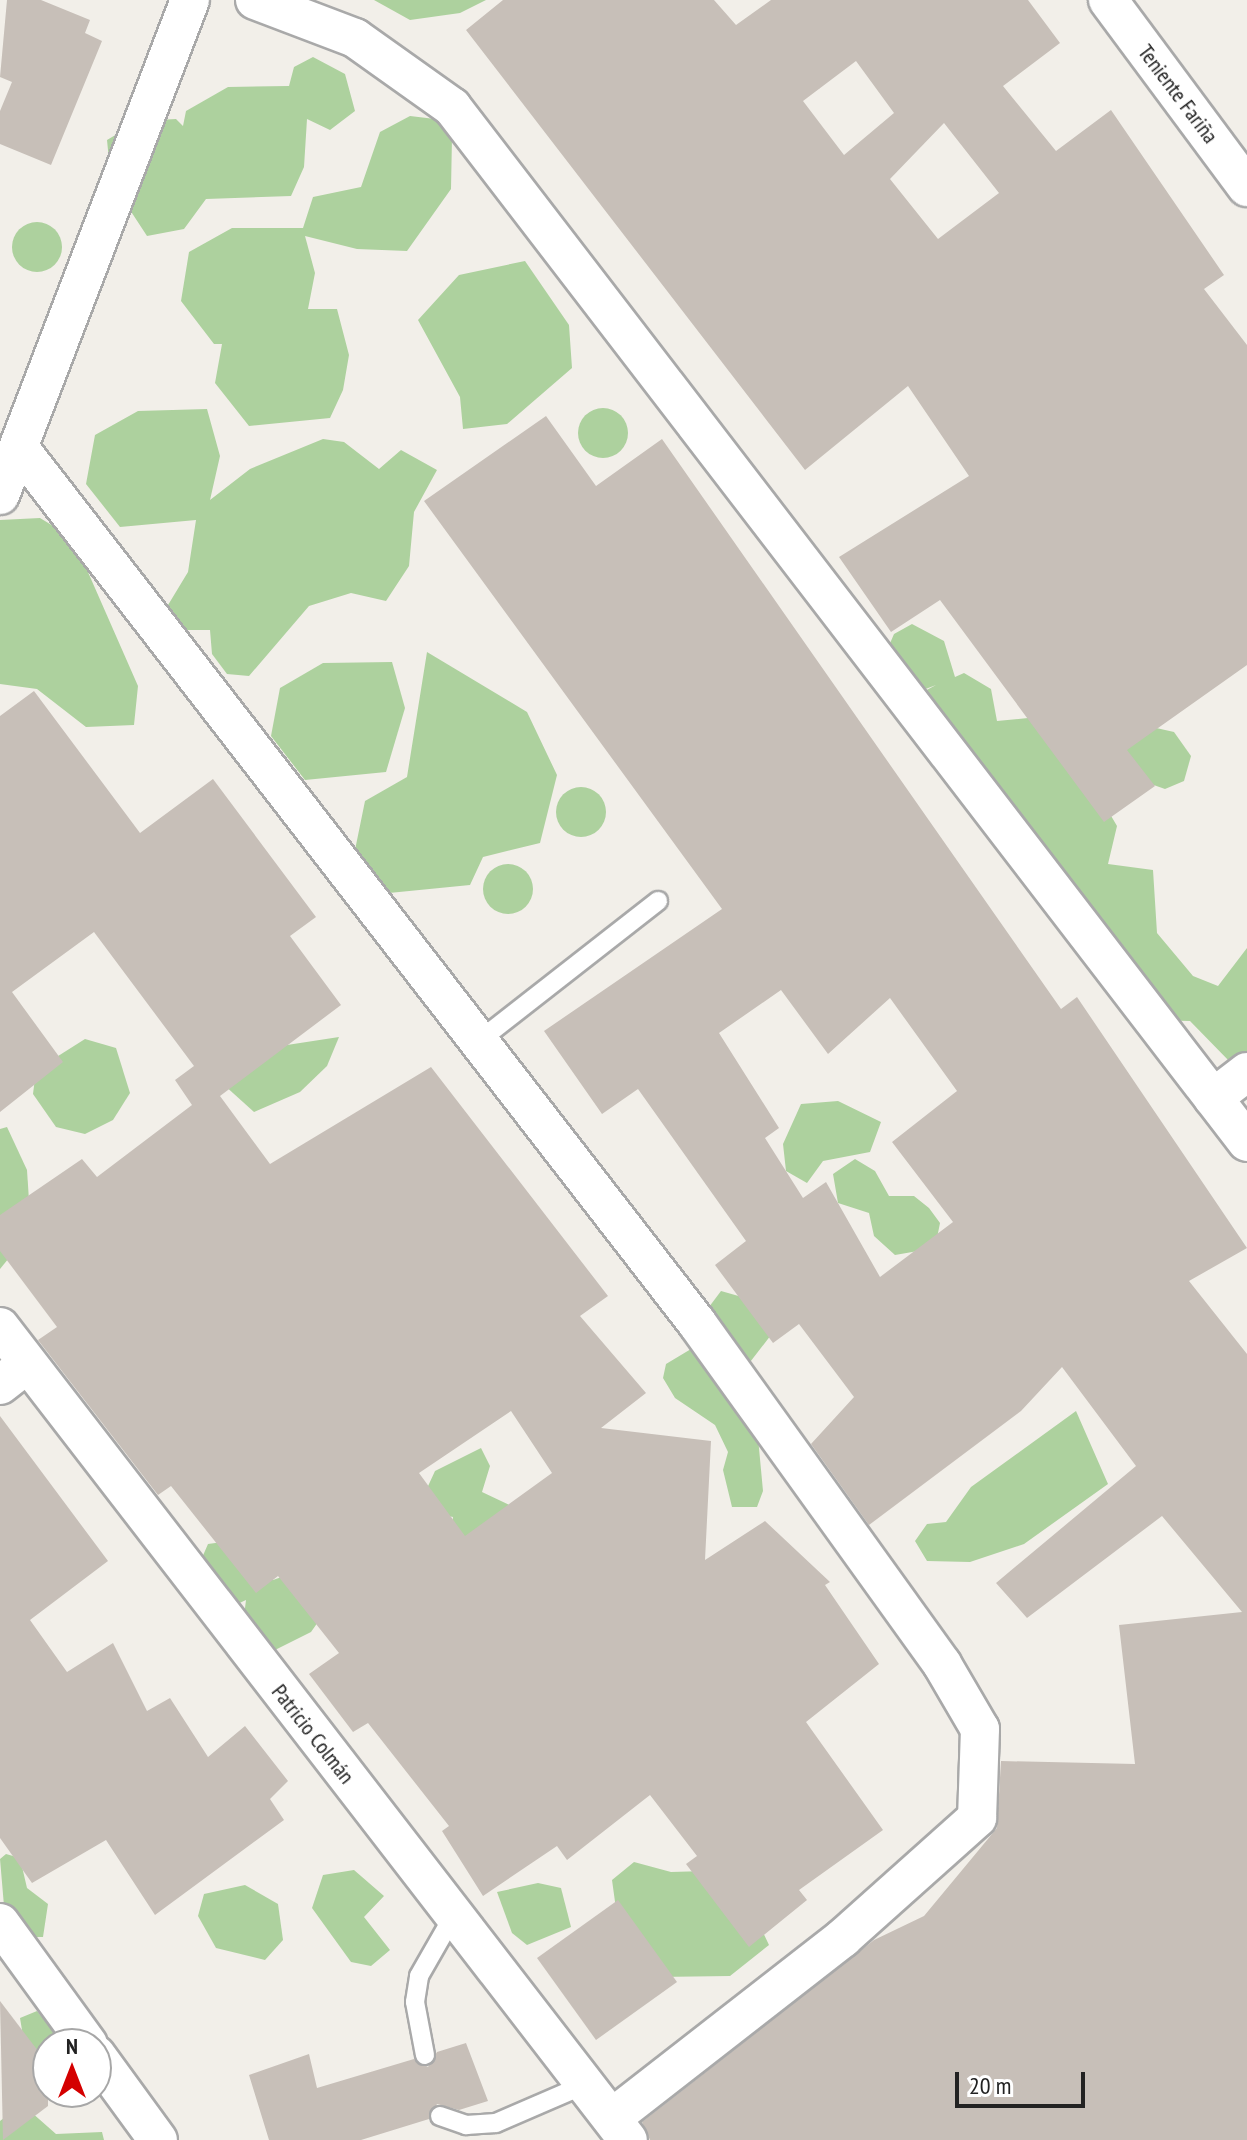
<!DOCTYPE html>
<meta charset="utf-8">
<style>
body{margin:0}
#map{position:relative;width:1247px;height:2140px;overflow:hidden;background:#f2efe9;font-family:"PT Sans Narrow",sans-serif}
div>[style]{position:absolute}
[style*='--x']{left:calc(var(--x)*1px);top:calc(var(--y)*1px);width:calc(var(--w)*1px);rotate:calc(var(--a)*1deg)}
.forest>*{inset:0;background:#add19e}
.round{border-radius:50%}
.building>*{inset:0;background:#c7bfb8}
.roads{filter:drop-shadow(2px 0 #a9a9a9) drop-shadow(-2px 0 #a9a9a9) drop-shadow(0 2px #a9a9a9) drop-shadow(0 -2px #a9a9a9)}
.service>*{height:18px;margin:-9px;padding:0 9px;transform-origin:9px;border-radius:9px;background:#fff}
.minor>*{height:38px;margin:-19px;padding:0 19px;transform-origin:19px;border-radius:19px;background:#fff}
span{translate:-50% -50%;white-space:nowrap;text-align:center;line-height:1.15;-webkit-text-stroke:7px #fff;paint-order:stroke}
.street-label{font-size:22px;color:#222}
.north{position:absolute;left:32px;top:2028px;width:80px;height:80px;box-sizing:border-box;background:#fff;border:2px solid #a7a7a7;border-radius:50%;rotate:0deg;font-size:22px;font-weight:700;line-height:32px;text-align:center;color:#222}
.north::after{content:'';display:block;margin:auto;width:28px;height:36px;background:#d40000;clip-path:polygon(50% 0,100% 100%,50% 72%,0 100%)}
.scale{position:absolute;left:955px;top:2072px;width:130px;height:36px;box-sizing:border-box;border:4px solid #222;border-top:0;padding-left:10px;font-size:24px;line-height:28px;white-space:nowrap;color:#222;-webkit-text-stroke:6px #fff;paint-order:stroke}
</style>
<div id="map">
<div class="forest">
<i style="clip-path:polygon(374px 0,486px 0,460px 13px,410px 20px)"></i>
<i style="clip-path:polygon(313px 57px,345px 74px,355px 111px,330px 130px,307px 119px,304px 167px,291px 196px,206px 199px,184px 229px,147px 236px,111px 181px,107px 140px,139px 121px,176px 119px,183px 126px,186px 111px,228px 87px,289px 86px,294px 67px)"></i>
<i style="clip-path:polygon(410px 116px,435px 119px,452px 137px,451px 189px,407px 251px,357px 249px,305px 236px,315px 273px,308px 309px,337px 309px,349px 355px,343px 390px,330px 418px,249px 426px,215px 383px,222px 344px,214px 344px,181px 301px,189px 252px,232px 228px,303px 228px,313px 197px,361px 187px,380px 132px)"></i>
<i class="round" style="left:12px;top:222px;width:50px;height:50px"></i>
<i style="clip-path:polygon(525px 261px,569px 325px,572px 368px,507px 424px,463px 429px,460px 397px,418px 320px,459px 275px)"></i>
<i class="round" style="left:578px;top:408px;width:50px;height:50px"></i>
<i style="clip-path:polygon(207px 409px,220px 456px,210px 500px,250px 469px,323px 439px,344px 442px,379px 469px,401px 450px,437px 470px,414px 512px,409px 566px,386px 601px,351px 593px,309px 606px,249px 676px,227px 674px,212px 654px,210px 630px,187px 630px,165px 610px,188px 572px,196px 520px,120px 527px,86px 484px,95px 435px,138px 411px)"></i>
<i style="clip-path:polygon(40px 518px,73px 538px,138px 686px,134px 725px,86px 727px,37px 689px,0 684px,0 520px)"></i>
<i style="clip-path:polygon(912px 624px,944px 641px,955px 677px,964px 673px,991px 689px,997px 721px,1028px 718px,1100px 797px,1117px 826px,1108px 864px,1153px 870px,1157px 933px,1193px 976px,1218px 986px,1247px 948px,1247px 1059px,1231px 1063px,1190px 1021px,1149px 1020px,1057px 927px,1045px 895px,923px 692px,936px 685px,923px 690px,888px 648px,894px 634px)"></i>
<i style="clip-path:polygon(427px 652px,527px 712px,557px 775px,540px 843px,483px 857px,470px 885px,389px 893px,355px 850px,365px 801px,407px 777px)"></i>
<i style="clip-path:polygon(392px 662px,405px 708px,386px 772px,305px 780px,271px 736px,280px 688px,323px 663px)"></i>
<i style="clip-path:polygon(1143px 725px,1174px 732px,1191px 756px,1184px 781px,1165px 789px,1131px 777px,1119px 735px)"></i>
<i class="round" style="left:556px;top:787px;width:50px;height:50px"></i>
<i class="round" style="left:483px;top:864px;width:50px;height:50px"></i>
<i style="clip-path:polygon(339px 1037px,327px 1066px,300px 1092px,254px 1112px,223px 1084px,261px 1049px)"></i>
<i style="clip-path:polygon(85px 1039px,116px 1048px,130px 1093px,113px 1120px,85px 1134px,56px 1127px,33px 1094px,36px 1070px)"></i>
<i style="clip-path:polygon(838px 1101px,881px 1122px,870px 1152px,823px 1161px,807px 1183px,786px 1171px,783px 1144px,801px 1104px)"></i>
<i style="clip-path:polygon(7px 1127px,27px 1170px,31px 1231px,0 1269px,0 1129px)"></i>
<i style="clip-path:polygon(855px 1159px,875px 1171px,889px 1196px,914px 1196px,929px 1208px,940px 1223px,935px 1248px,895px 1255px,874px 1236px,869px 1213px,838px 1203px,833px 1174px)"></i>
<i style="clip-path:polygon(721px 1291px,749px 1299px,771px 1335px,747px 1366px,763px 1382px,767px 1404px,757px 1427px,763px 1491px,757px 1507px,732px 1507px,723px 1470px,728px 1452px,715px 1425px,675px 1398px,663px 1378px,666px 1364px,691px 1349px,697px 1323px)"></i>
<i style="clip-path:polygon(1076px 1411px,1108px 1484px,1024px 1544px,970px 1562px,927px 1561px,915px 1541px,927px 1524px,946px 1522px,971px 1487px)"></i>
<i style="clip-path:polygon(481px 1448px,490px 1466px,482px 1492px,541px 1520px,447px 1570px,453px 1517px,417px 1510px,435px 1471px)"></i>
<i style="clip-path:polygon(237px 1540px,273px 1580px,290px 1574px,318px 1622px,311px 1632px,269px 1653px,241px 1640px,246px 1600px,233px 1606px,198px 1567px,208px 1544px)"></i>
<i style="clip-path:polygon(6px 1854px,20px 1858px,27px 1888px,48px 1904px,43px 1937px,31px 1937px,4px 1906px,0 1859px)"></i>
<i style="clip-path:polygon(634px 1862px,671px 1872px,705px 1871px,751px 1907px,769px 1945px,730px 1976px,657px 1977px,616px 1909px,612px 1880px)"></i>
<i style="clip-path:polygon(354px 1870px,384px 1896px,364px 1917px,390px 1950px,371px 1966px,351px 1962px,312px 1908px,323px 1875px)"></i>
<i style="clip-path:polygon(538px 1883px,561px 1888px,571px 1927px,527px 1945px,512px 1933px,497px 1892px)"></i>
<i style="clip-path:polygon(245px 1885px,278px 1904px,283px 1940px,265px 1960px,216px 1948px,198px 1916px,204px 1894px)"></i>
<i style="clip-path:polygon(37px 2011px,64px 2044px,48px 2044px,48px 2066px,24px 2042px,20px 2018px)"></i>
<i style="clip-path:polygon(22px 2104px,56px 2134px,102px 2132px,104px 2140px,0 2140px,0 2121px)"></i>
</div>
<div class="building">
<i style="clip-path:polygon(7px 0,41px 0,90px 20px,85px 33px,102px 41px,51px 165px,0 144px,0 111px,12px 82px,0 77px)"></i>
<i style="clip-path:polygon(evenodd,503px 0,714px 0,736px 25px,771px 0,1028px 0,1060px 43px,1003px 86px,1056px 151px,1111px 110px,1224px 275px,1204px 289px,1247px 345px,1247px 665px,1127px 750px,1155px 786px,1104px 822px,940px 600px,891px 632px,839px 557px,969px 476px,908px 386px,805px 470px,466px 30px,503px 0,856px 61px,894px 113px,844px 155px,803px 101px,856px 61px,503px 0,944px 123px,999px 193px,938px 239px,890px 179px,944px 123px)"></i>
<i style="clip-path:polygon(evenodd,546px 416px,596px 486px,662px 439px,1061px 1009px,1077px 997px,1247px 1248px,1189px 1281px,1247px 1354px,1247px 2140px,650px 2140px,642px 2122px,874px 1940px,924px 1916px,997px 1828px,1001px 1761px,1135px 1764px,1119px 1625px,1242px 1612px,1162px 1516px,1027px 1618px,996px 1583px,1136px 1466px,1062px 1367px,1021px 1411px,869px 1525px,811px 1444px,854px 1397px,799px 1324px,773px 1343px,715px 1265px,746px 1241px,638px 1089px,602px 1114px,544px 1031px,722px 909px,424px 501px,546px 416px,781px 990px,828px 1054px,890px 998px,957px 1091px,892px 1142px,953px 1222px,880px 1277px,826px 1182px,803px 1198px,765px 1138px,779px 1128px,719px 1033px,781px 990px)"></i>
<i style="clip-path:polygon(evenodd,34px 691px,140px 833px,213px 779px,316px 917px,290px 936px,341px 1005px,220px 1096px,270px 1164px,431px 1067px,608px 1296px,580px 1316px,646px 1393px,601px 1428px,711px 1441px,705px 1560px,765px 1521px,830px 1582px,825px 1585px,879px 1664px,806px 1722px,883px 1830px,799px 1890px,807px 1900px,749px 1947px,686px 1864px,697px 1856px,650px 1795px,567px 1860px,557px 1846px,483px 1896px,442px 1831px,449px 1826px,368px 1723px,353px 1732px,309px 1674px,339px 1653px,278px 1576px,256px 1593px,171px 1486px,158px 1495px,38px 1340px,57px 1327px,0 1251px,0 1215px,82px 1159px,97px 1177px,192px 1105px,175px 1080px,194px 1066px,94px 932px,12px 992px,63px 1062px,0 1112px,0 716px,34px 691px,511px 1411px,552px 1473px,465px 1536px,419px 1473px,511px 1411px)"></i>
<i style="clip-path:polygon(0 1416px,108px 1561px,30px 1620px,67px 1672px,113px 1643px,147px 1711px,170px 1698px,208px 1757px,245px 1726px,288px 1781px,270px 1799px,284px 1820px,155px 1915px,106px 1840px,32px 1883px,0 1838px)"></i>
<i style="clip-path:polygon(618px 1900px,677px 1982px,596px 2040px,537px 1958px)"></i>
<i style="clip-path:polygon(0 2001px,48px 2064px,48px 2106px,3px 2140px)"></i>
<i style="clip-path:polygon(466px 2043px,488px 2101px,459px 2110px,437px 2104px,429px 2119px,361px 2140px,269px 2140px,249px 2075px,309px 2054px,317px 2088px,414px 2059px,428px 2067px,437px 2052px)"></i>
</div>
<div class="roads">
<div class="service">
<i style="--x:480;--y:1040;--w:226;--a:-38"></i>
<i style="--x:425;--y:2055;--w:54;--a:-100.7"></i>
<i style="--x:415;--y:2002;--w:26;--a:-81"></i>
<i style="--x:419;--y:1976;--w:70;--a:-60.2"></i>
<i style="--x:440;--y:2116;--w:28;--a:19"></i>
<i style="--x:466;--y:2125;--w:30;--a:-4"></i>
<i style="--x:496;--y:2123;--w:98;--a:-23.4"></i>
</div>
<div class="minor">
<i style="--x:255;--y:0;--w:107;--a:20.8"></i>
<i style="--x:355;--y:38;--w:119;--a:35.4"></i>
<i style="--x:452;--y:107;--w:1305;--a:52.47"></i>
<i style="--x:1108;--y:0;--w:233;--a:53.4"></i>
<i style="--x:20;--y:449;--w:1106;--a:52.24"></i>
<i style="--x:697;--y:1323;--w:420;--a:54.3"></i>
<i style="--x:942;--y:1664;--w:75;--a:59.7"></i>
<i style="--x:980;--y:1729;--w:89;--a:91.9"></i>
<i style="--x:977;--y:1818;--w:180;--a:138.2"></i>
<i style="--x:843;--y:1938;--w:293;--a:142.1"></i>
<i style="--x:0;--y:495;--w:530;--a:-69"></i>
<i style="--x:1213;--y:1098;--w:43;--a:-37.4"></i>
<i style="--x:0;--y:1327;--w:1027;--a:52.32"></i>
<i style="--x:0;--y:1385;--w:33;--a:-38"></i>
<i style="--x:0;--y:1923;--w:150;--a:54"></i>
<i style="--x:96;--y:2055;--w:105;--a:53.9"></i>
</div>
</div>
<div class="street-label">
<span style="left:1178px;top:94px;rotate:53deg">Teniente Fariña</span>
<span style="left:313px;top:1734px;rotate:52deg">Patricio Colmán</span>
</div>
<div class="north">N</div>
<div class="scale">20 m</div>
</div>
